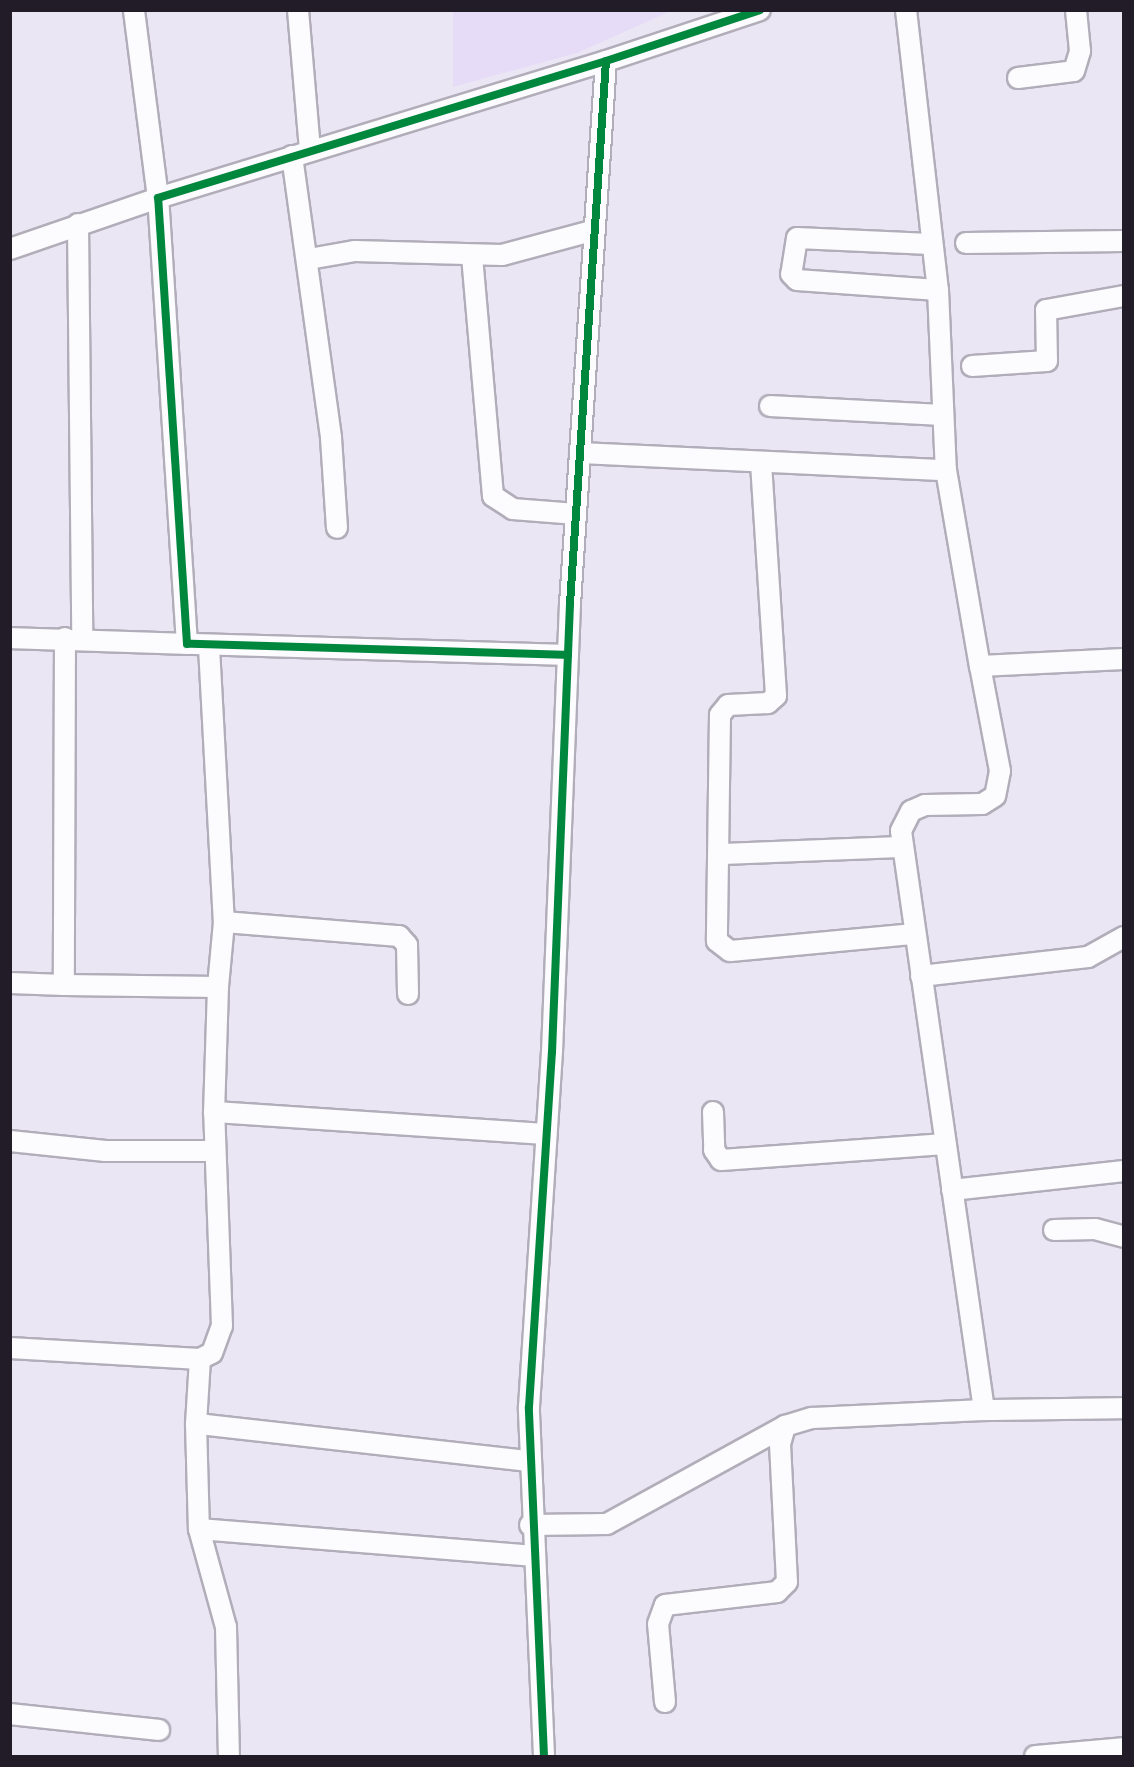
<!DOCTYPE html>
<style>
body{margin:0}
#map{position:relative;width:1134px;height:1767px;overflow:hidden;background:#ebe6f4;font-family:Raleway,sans-serif}
div>[style]{position:absolute}
[style*='--x']{left:calc(var(--x)*1px);top:calc(var(--y)*1px);width:calc(var(--w)*1px);rotate:calc(var(--a)*1deg)}
.built>*{inset:0;background:#e7dcf8}
.roads{filter:drop-shadow(2px 0 #b1adb9) drop-shadow(-2px 0 #b1adb9) drop-shadow(0 2px #b1adb9) drop-shadow(0 -2px #b1adb9)}
.street>*{height:20px;margin:-10px;padding:0 10px;transform-origin:10px;border-radius:10px;background:#fcfbfd}
.cycleway>*{height:8px;margin:-4px;padding:0 4px;transform-origin:4px;border-radius:4px;background:#00873e}
span{translate:-50% -50%;white-space:nowrap;text-align:center;line-height:1.15;-webkit-text-stroke:5px #fff;paint-order:stroke}
.frame{position:absolute;inset:0;border:12px solid #211c28;pointer-events:none}
</style>
<div id="map">
<div class="built">
<i style="clip-path:polygon(453px 11px,453px 10px,671px 11px,577px 53px,453px 87px)"></i>
</div>
<div class="roads">
<div class="street">
<i style="--x:298;--y:10;--w:141;--a:85.1"></i>
<i style="--x:906;--y:10;--w:282;--a:83.5"></i>
<i style="--x:938;--y:290;--w:180;--a:87.5"></i>
<i style="--x:946;--y:470;--w:199;--a:80.2"></i>
<i style="--x:980;--y:666;--w:144;--a:-2.8"></i>
<i style="--x:1018;--y:78;--w:56;--a:-7.1"></i>
<i style="--x:1074;--y:71;--w:21;--a:-73"></i>
<i style="--x:1080;--y:51;--w:41;--a:-95.6"></i>
<i style="--x:292;--y:156;--w:285;--a:82.1"></i>
<i style="--x:331;--y:438;--w:90;--a:86.2"></i>
<i style="--x:78;--y:224;--w:414;--a:89.4"></i>
<i style="--x:966;--y:243;--w:158;--a:-0.7"></i>
<i style="--x:930;--y:244;--w:133;--a:-177.4"></i>
<i style="--x:797;--y:238;--w:36;--a:99"></i>
<i style="--x:791;--y:274;--w:8;--a:45"></i>
<i style="--x:797;--y:280;--w:141;--a:4.1"></i>
<i style="--x:10;--y:249;--w:157;--a:-19"></i>
<i style="--x:158;--y:198;--w:190;--a:-97.3"></i>
<i style="--x:472;--y:256;--w:241;--a:85"></i>
<i style="--x:493;--y:496;--w:24;--a:33"></i>
<i style="--x:513;--y:509;--w:63;--a:4.5"></i>
<i style="--x:309;--y:259;--w:47;--a:-9.9"></i>
<i style="--x:355;--y:251;--w:147;--a:1.6"></i>
<i style="--x:502;--y:255;--w:96;--a:-15"></i>
<i style="--x:972;--y:366;--w:75;--a:-3.8"></i>
<i style="--x:1047;--y:361;--w:51;--a:-91.1"></i>
<i style="--x:1046;--y:310;--w:79;--a:-10.2"></i>
<i style="--x:770;--y:406;--w:172;--a:3"></i>
<i style="--x:580;--y:453;--w:366;--a:2.7"></i>
<i style="--x:761;--y:463;--w:233;--a:86.3"></i>
<i style="--x:776;--y:696;--w:11;--a:139"></i>
<i style="--x:768;--y:703;--w:40;--a:177.1"></i>
<i style="--x:728;--y:705;--w:13;--a:129"></i>
<i style="--x:720;--y:715;--w:226;--a:90.8"></i>
<i style="--x:717;--y:941;--w:16;--a:38"></i>
<i style="--x:730;--y:951;--w:186;--a:-5.3"></i>
<i style="--x:10;--y:638;--w:177;--a:1.9"></i>
<i style="--x:65;--y:638;--w:347;--a:90.2"></i>
<i style="--x:64;--y:985;--w:154;--a:0.7"></i>
<i style="--x:218;--y:987;--w:125;--a:91.8"></i>
<i style="--x:214;--y:1112;--w:333;--a:3.8"></i>
<i style="--x:209;--y:647;--w:275;--a:86.9"></i>
<i style="--x:224;--y:922;--w:65;--a:95.3"></i>
<i style="--x:568;--y:655;--w:381;--a:-178.3"></i>
<i style="--x:187;--y:644;--w:447;--a:-93.7"></i>
<i style="--x:158;--y:198;--w:468;--a:-17"></i>
<i style="--x:980;--y:666;--w:107;--a:79.2"></i>
<i style="--x:1000;--y:771;--w:25;--a:101"></i>
<i style="--x:995;--y:796;--w:15;--a:148"></i>
<i style="--x:982;--y:804;--w:57;--a:179"></i>
<i style="--x:925;--y:805;--w:15;--a:157"></i>
<i style="--x:911;--y:811;--w:22;--a:117"></i>
<i style="--x:901;--y:831;--w:585;--a:81.84"></i>
<i style="--x:984;--y:1410;--w:140;--a:-0.8"></i>
<i style="--x:720;--y:854;--w:183;--a:-2.2"></i>
<i style="--x:224;--y:922;--w:176;--a:4.6"></i>
<i style="--x:399;--y:936;--w:12;--a:48"></i>
<i style="--x:407;--y:945;--w:49;--a:88.8"></i>
<i style="--x:921;--y:976;--w:168;--a:-6.5"></i>
<i style="--x:1088;--y:957;--w:41;--a:-29.1"></i>
<i style="--x:10;--y:983;--w:54;--a:2.1"></i>
<i style="--x:713;--y:1112;--w:38;--a:88"></i>
<i style="--x:714;--y:1150;--w:12;--a:55"></i>
<i style="--x:721;--y:1160;--w:225;--a:-4.1"></i>
<i style="--x:10;--y:1141;--w:96;--a:6"></i>
<i style="--x:105;--y:1151;--w:108;--a:0"></i>
<i style="--x:952;--y:1190;--w:173;--a:-6.3"></i>
<i style="--x:1054;--y:1230;--w:41;--a:-1.4"></i>
<i style="--x:1095;--y:1229;--w:30;--a:15"></i>
<i style="--x:10;--y:1348;--w:190;--a:3.3"></i>
<i style="--x:200;--y:1359;--w:13;--a:-27"></i>
<i style="--x:212;--y:1353;--w:29;--a:-70"></i>
<i style="--x:222;--y:1326;--w:214;--a:-92.1"></i>
<i style="--x:196;--y:1424;--w:65;--a:-86.5"></i>
<i style="--x:528;--y:1461;--w:334;--a:-173.6"></i>
<i style="--x:196;--y:1424;--w:105;--a:88.4"></i>
<i style="--x:199;--y:1529;--w:334;--a:4.6"></i>
<i style="--x:530;--y:1525;--w:77;--a:-0.7"></i>
<i style="--x:607;--y:1524;--w:203;--a:-28.8"></i>
<i style="--x:199;--y:1529;--w:102;--a:74.6"></i>
<i style="--x:226;--y:1627;--w:129;--a:88.7"></i>
<i style="--x:665;--y:1702;--w:78;--a:-95.1"></i>
<i style="--x:658;--y:1624;--w:20;--a:-70"></i>
<i style="--x:665;--y:1605;--w:113;--a:-6.6"></i>
<i style="--x:777;--y:1592;--w:14;--a:-45"></i>
<i style="--x:787;--y:1582;--w:138;--a:-92.9"></i>
<i style="--x:780;--y:1444;--w:19;--a:-74"></i>
<i style="--x:785;--y:1426;--w:28;--a:-17"></i>
<i style="--x:812;--y:1418;--w:172;--a:-2.7"></i>
<i style="--x:10;--y:1714;--w:150;--a:6.1"></i>
<i style="--x:544;--y:1756;--w:349;--a:-92.5"></i>
<i style="--x:529;--y:1407;--w:356;--a:-86.3"></i>
<i style="--x:552;--y:1052;--w:448;--a:-87.7"></i>
<i style="--x:570;--y:604;--w:544;--a:-86.21"></i>
<i style="--x:606;--y:61;--w:162;--a:-18.3"></i>
<i style="--x:1035;--y:1756;--w:89;--a:-5.1"></i>
</div>
</div>
<div class="cycleway">
<i style="--x:568;--y:655;--w:381;--a:-178.3"></i>
<i style="--x:187;--y:644;--w:447;--a:-93.7"></i>
<i style="--x:158;--y:198;--w:468;--a:-17"></i>
<i style="--x:544;--y:1756;--w:349;--a:-92.5"></i>
<i style="--x:529;--y:1407;--w:356;--a:-86.3"></i>
<i style="--x:552;--y:1052;--w:448;--a:-87.7"></i>
<i style="--x:570;--y:604;--w:544;--a:-86.21"></i>
<i style="--x:606;--y:61;--w:162;--a:-18.3"></i>
</div>
<div class="frame"></div>
</div>
